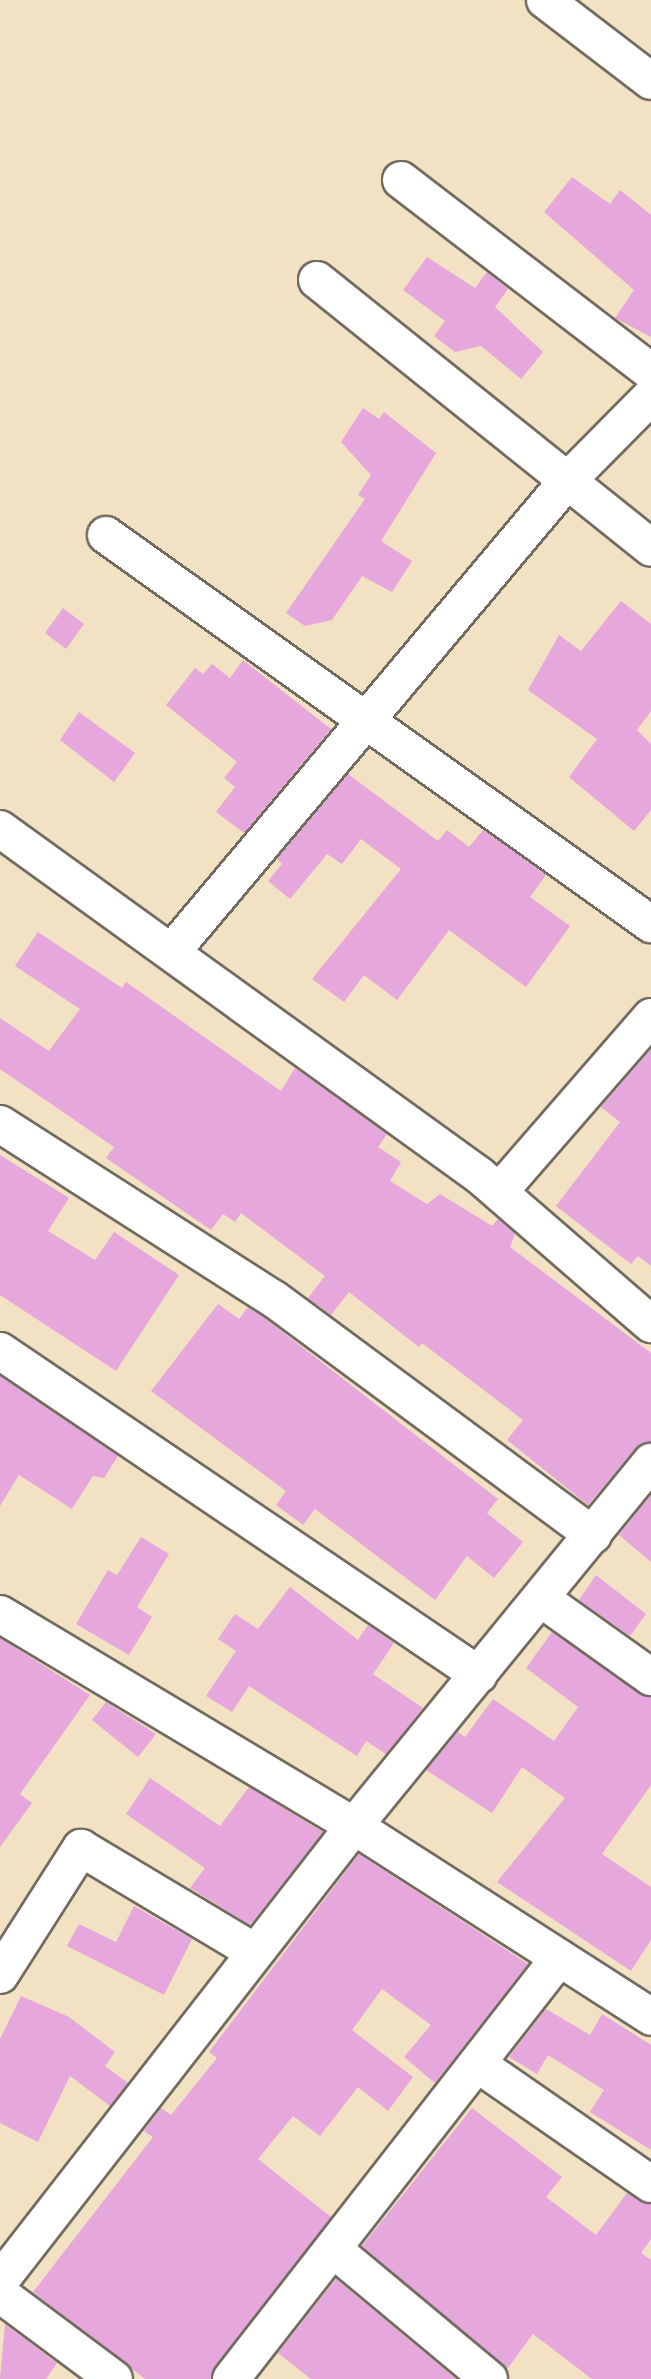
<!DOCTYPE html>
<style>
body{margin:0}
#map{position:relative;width:651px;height:2379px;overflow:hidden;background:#f3e1c3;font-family:"Balsamiq Sans",sans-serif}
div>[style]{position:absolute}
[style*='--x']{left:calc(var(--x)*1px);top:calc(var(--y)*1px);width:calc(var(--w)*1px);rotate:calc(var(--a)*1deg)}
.building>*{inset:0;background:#e5a7dc}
.roads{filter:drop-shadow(2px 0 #716b60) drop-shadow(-2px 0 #716b60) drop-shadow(0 2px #716b60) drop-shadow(0 -2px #716b60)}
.street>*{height:36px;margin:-18px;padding:0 18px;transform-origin:18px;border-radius:18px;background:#fff}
span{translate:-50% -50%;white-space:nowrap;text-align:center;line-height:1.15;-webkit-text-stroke:7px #fcf5e5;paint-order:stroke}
</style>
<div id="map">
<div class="building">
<i style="clip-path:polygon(572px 177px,610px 204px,620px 190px,651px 215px,651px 337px,615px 318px,634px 290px,544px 212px)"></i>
<i style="clip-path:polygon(427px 257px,475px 288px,487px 272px,508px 289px,495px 307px,543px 352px,521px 379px,481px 346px,455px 352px,434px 336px,445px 321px,403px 290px)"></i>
<i style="clip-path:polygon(363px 408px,379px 419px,384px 412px,436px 453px,381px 541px,412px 561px,392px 592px,362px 576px,332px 620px,305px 626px,286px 613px,365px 499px,358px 495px,371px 475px,341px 442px)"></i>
<i style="clip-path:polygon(621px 601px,651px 624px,651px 711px,637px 730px,651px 744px,651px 810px,634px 831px,569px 777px,597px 739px,528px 690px,559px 635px,581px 651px)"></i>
<i style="clip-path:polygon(63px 608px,84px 624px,66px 649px,45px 633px)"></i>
<i style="clip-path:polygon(243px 660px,331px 729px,244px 833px,216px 812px,235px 787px,224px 778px,237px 762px,166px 705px,195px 668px,203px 674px,212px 664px,230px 678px)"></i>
<i style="clip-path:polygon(79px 712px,135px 753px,114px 782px,60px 740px)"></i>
<i style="clip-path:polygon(348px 774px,438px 841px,447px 830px,469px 847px,483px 830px,546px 875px,530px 897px,570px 926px,526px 987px,449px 930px,397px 1000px,364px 975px,344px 1002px,312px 979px,401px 869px,361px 839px,342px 864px,327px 854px,290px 899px,268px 881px,282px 864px,277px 859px)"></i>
<i style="clip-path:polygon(38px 932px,122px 988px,126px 982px,281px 1091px,295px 1068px,387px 1134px,378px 1147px,401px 1162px,390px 1181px,427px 1204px,440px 1194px,492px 1226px,498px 1219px,515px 1234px,510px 1247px,651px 1353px,651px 1442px,635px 1449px,588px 1505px,507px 1440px,523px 1420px,422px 1343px,419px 1347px,349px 1292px,331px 1315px,308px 1298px,325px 1276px,241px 1213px,235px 1222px,223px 1214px,211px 1230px,106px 1158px,114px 1147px,0 1069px,0 1018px,49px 1051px,80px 1009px,15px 966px)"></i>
<i style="clip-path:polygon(651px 1049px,651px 1266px,638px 1256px,631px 1264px,556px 1206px,620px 1122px,601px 1107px)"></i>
<i style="clip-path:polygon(0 1155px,69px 1198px,48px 1231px,95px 1260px,114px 1232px,179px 1275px,116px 1371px,0 1295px)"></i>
<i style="clip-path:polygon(218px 1304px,239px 1319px,248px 1307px,262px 1316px,498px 1499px,487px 1513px,523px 1542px,494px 1578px,467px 1556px,435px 1600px,315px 1509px,303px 1525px,276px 1505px,286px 1491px,151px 1391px)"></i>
<i style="clip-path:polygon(0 1376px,118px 1456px,104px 1478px,93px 1476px,72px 1509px,19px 1475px,0 1506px)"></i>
<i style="clip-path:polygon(651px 1495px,651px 1562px,619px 1535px)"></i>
<i style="clip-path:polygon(141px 1537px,169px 1554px,137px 1607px,152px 1617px,129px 1655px,76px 1624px,108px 1570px,117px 1575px)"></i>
<i style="clip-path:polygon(596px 1575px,646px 1614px,630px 1636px,579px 1600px)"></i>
<i style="clip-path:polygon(290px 1587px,358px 1640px,368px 1625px,394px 1643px,373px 1674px,423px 1708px,386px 1754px,366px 1741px,357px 1756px,249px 1686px,232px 1712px,206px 1696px,236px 1651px,218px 1639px,235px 1614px,258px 1629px)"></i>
<i style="clip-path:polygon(552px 1632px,651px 1698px,651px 1785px,602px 1854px,651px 1887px,651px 1940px,631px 1971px,497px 1882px,565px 1798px,522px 1767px,492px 1813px,426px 1770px,458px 1732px,465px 1737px,493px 1699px,554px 1741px,578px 1707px,526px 1668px)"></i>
<i style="clip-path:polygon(0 1638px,90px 1695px,20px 1794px,32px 1803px,0 1847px)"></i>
<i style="clip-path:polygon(106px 1702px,156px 1734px,138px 1757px,92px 1720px)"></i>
<i style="clip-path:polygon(150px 1778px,220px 1826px,249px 1787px,323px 1832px,250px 1925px,190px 1888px,205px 1868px,126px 1814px)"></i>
<i style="clip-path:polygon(359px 1854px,528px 1964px,435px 2083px,404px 2057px,431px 2025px,382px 1989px,352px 2030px,413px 2077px,388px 2111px,358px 2087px,320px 2136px,293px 2116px,258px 2159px,331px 2217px,210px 2379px,145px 2379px,33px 2292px,153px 2137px,144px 2131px,161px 2108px,171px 2115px,217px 2058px,209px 2052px)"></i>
<i style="clip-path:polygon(134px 1906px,192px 1939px,164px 1995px,67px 1946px,79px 1924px,116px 1942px)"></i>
<i style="clip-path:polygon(21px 1996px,69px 2017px,115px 2052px,105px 2066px,128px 2083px,110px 2106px,70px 2076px,38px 2142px,0 2123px,0 2039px)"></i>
<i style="clip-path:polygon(546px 2009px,590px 2035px,602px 2014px,651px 2045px,651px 2150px,590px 2112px,604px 2090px,548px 2055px,537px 2074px,509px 2057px)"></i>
<i style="clip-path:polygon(472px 2108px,562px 2177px,546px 2197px,596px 2235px,627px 2193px,651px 2205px,651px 2239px,641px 2253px,651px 2260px,651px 2379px,592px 2379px,533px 2334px,507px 2369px,362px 2246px)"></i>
<i style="clip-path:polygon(336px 2279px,456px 2379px,311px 2379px,278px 2353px)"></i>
<i style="clip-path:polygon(5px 2324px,57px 2363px,46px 2379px,0 2379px)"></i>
</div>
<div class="roads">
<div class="street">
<i style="--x:545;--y:0;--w:133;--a:37.4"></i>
<i style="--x:401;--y:180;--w:315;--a:37.5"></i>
<i style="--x:317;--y:280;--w:428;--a:38.7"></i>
<i style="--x:106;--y:535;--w:670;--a:35.52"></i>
<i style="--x:0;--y:829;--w:591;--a:35.84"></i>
<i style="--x:479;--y:1175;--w:228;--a:40.9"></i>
<i style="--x:174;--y:949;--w:613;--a:-49.97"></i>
<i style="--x:568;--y:480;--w:118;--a:-45.3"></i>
<i style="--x:0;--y:1124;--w:325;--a:32.6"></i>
<i style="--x:274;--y:1299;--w:397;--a:36.5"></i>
<i style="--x:499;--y:1192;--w:232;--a:-49"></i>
<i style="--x:0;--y:1351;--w:578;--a:34.07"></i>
<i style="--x:543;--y:1600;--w:133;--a:35.5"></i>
<i style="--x:0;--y:1614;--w:413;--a:30.9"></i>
<i style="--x:354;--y:1826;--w:353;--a:32.7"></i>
<i style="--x:0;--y:1975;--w:151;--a:-57.5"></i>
<i style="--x:81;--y:1848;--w:203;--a:30.9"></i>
<i style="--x:479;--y:2065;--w:209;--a:34.7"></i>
<i style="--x:333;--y:2249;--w:203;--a:39.8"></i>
<i style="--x:0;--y:2281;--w:576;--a:-52.12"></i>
<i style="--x:354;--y:1826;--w:470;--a:-50.8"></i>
<i style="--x:0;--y:2294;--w:142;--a:36.7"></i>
<i style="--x:231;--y:2379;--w:534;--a:-52.08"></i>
</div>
</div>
</div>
